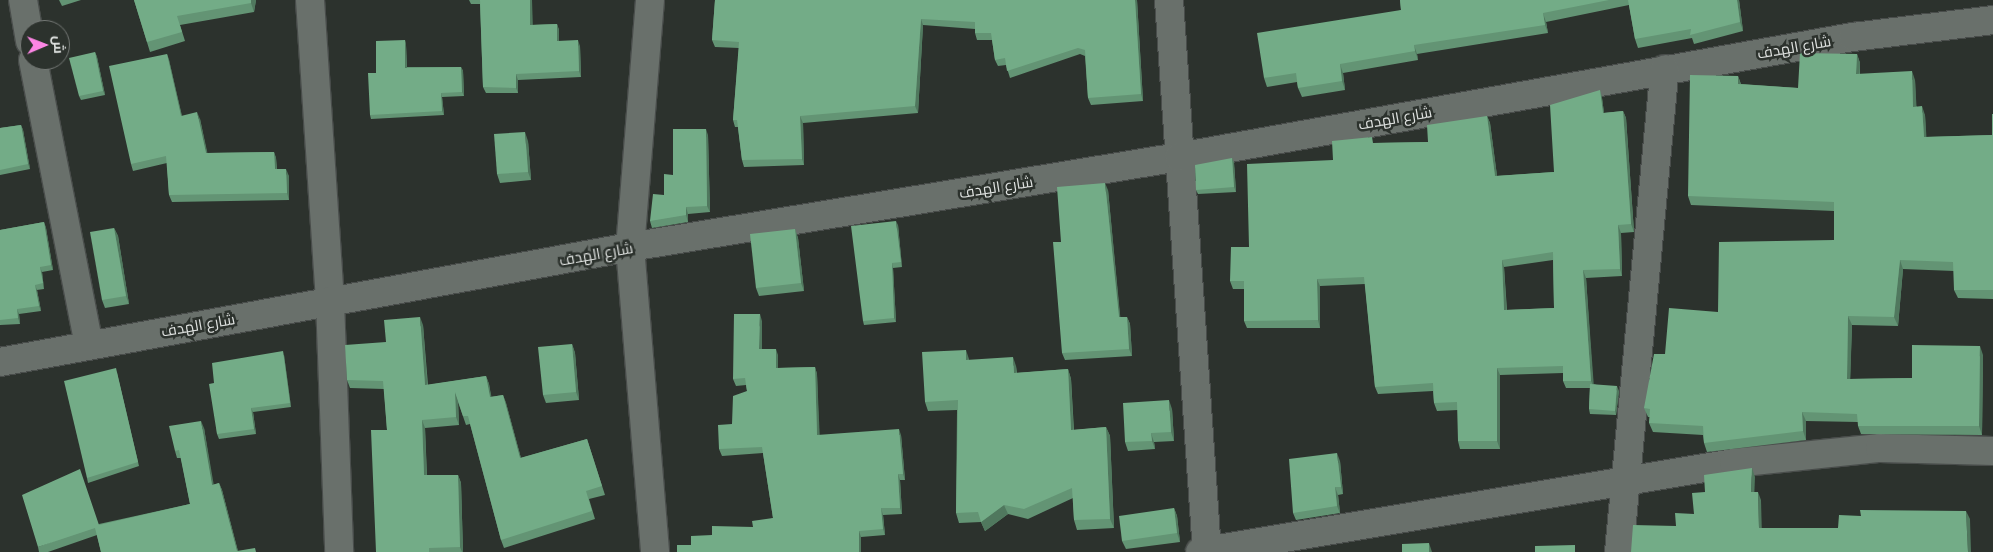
<!DOCTYPE html>
<meta charset="utf-8">
<style>
body{margin:0}
#map{position:relative;width:1993px;height:552px;overflow:hidden;background:#2c322d;font-family:Mulish,Cairo,sans-serif}
div>[style]{position:absolute}
[style*='--x']{left:calc(var(--x)*1px);top:calc(var(--y)*1px);width:calc(var(--w)*1px);rotate:calc(var(--a)*1deg)}
.roads{filter:drop-shadow(1px 0 #494d4b) drop-shadow(-1px 0 #494d4b) drop-shadow(0 1px #494d4b) drop-shadow(0 -1px #494d4b)}
.minor>*{height:28px;margin:-14px;padding:0 14px;transform-origin:14px;border-radius:14px;background:#69706b}
.wall>*{inset:0;background:#639474}
.shaded-wall>*{inset:0;background:#50785e}
.building>*{inset:0;background:#73ac87}
span{translate:-50% -50%;white-space:nowrap;text-align:center;line-height:1.15;-webkit-text-stroke:5px #2c322d;paint-order:stroke}
.street-label{font-size:15px;color:#dfe2e0}
.north{position:absolute;left:20px;top:20px;width:50px;height:50px;box-sizing:border-box;background:#2c322d;border:1px solid #747875;border-radius:50%;rotate:89deg;font-size:14px;font-weight:700;line-height:20px;text-align:center;color:#dfe2e0}
.north::after{content:'';display:block;margin:auto;width:18px;height:22px;background:#fc86e4;clip-path:polygon(50% 0,100% 100%,50% 72%,0 100%)}
</style>
<div id="map">
<div class="roads">
<div class="minor">
<i style="--x:23;--y:0;--w:42;--a:80.3"></i>
<i style="--x:310;--y:0;--w:302;--a:86.2"></i>
<i style="--x:330;--y:301;--w:251;--a:87.9"></i>
<i style="--x:650;--y:0;--w:248;--a:94.6"></i>
<i style="--x:630;--y:247;--w:306;--a:85.3"></i>
<i style="--x:1169;--y:0;--w:553;--a:86.06"></i>
<i style="--x:33;--y:60;--w:290;--a:78.9"></i>
<i style="--x:0;--y:362;--w:640;--a:-10.34"></i>
<i style="--x:630;--y:247;--w:556;--a:-9.31"></i>
<i style="--x:1179;--y:157;--w:685;--a:-10.1"></i>
<i style="--x:1853;--y:37;--w:141;--a:-6.9"></i>
<i style="--x:1200;--y:552;--w:541;--a:-9.46"></i>
<i style="--x:1734;--y:463;--w:147;--a:-5.9"></i>
<i style="--x:1880;--y:448;--w:113;--a:1.5"></i>
<i style="--x:1619;--y:552;--w:485;--a:-84.6"></i>
</div>
</div>
<div class="wall">
<i style="clip-path:polygon(59px 0,81px 0,62px 6px)"></i>
<i style="clip-path:polygon(134px 0,256px 0,254px 12px,180px 25px,185px 41px,150px 52px)"></i>
<i style="clip-path:polygon(469px 0,532px 0,532px 25px,557px 24px,559px 30px,559px 41px,580px 46px,581px 77px,518px 80px,518px 93px,486px 93px,483px 87px,480px 4px,471px 4px)"></i>
<i style="clip-path:polygon(715px 0,1137px 0,1143px 101px,1091px 105px,1088px 98px,1085px 56px,1080px 54px,1010px 78px,1006px 65px,998px 66px,995px 60px,992px 40px,977px 40px,975px 33px,975px 29px,923px 25px,918px 113px,803px 123px,804px 165px,744px 167px,742px 160px,738px 127px,735px 127px,733px 120px,739px 48px,715px 47px,712px 40px)"></i>
<i style="clip-path:polygon(1400px 0,1739px 0,1743px 31px,1694px 44px,1692px 38px,1638px 48px,1635px 39px,1629px 5px,1546px 22px,1548px 33px,1417px 54px,1418px 60px,1343px 73px,1345px 90px,1302px 97px,1298px 88px,1297px 82px,1267px 87px,1264px 78px,1401px 10px)"></i>
<i style="clip-path:polygon(405px 40px,406px 45px,407px 67px,461px 67px,463px 71px,464px 96px,442px 97px,444px 115px,371px 119px,370px 115px,376px 73px)"></i>
<i style="clip-path:polygon(95px 52px,97px 57px,105px 95px,81px 100px,79px 96px)"></i>
<i style="clip-path:polygon(167px 54px,169px 60px,182px 116px,200px 119px,207px 153px,274px 152px,276px 158px,277px 169px,289px 176px,289px 200px,172px 202px,169px 195px,167px 163px,133px 171px,131px 164px)"></i>
<i style="clip-path:polygon(1857px 54px,1860px 63px,1860px 74px,1915px 80px,1916px 106px,1925px 115px,1926px 137px,1992px 135px,1993px 114px,1993px 299px,1958px 298px,1954px 290px,1954px 271px,1903px 269px,1898px 326px,1852px 325px,1850px 379px,1912px 378px,1983px 355px,1982px 435px,1861px 434px,1858px 426px,1858px 422px,1806px 421px,1806px 440px,1707px 452px,1704px 443px,1703px 435px,1653px 432px,1649px 423px,1650px 417px,1648px 417px,1644px 408px,1665px 354px,1718px 312px,1834px 240px,1834px 211px,1691px 205px,1688px 196px,1738px 76px,1741px 84px,1798px 88px)"></i>
<i style="clip-path:polygon(evenodd,1600px 90px,1602px 98px,1604px 113px,1623px 111px,1626px 118px,1634px 232px,1621px 233px,1622px 276px,1586px 278px,1593px 384px,1619px 391px,1616px 415px,1590px 414px,1589px 409px,1590px 388px,1566px 388px,1563px 381px,1563px 373px,1500px 375px,1500px 449px,1460px 449px,1458px 441px,1458px 410px,1437px 411px,1434px 403px,1433px 391px,1378px 394px,1375px 387px,1365px 284px,1320px 286px,1320px 328px,1247px 328px,1244px 321px,1244px 289px,1233px 289px,1230px 281px,1249px 247px,1333px 160px,1374px 143px,1428px 142px,1487px 116px,1490px 123px,1497px 176px,1554px 172px,1600px 90px,1553px 260px,1554px 308px,1507px 310px,1504px 267px,1553px 260px)"></i>
<i style="clip-path:polygon(21px 125px,23px 130px,30px 169px,0 175px,0 128px)"></i>
<i style="clip-path:polygon(708px 135px,710px 212px,688px 214px,688px 222px,652px 228px,650px 221px,664px 195px,673px 175px)"></i>
<i style="clip-path:polygon(528px 141px,531px 180px,500px 183px,497px 174px)"></i>
<i style="clip-path:polygon(1232px 158px,1234px 163px,1236px 192px,1198px 194px,1196px 190px)"></i>
<i style="clip-path:polygon(1108px 190px,1120px 317px,1127px 317px,1130px 324px,1132px 356px,1065px 360px,1062px 353px,1061px 242px)"></i>
<i style="clip-path:polygon(44px 222px,46px 228px,53px 270px,42px 272px,44px 289px,37px 290px,41px 311px,19px 314px,20px 324px,0 325px,0 230px)"></i>
<i style="clip-path:polygon(898px 225px,902px 267px,893px 268px,896px 322px,864px 325px,863px 321px)"></i>
<i style="clip-path:polygon(114px 228px,118px 236px,129px 304px,105px 308px,102px 300px)"></i>
<i style="clip-path:polygon(795px 229px,798px 238px,804px 291px,759px 296px,756px 288px)"></i>
<i style="clip-path:polygon(762px 321px,762px 349px,778px 355px,778px 368px,815px 367px,817px 374px,819px 435px,901px 435px,905px 480px,900px 480px,902px 514px,883px 515px,885px 535px,861px 537px,861px 552px,677px 552px,712px 535px,753px 527px,773px 518px,763px 453px,722px 456px,719px 449px,732px 424px,747px 391px,746px 385px,736px 386px,733px 379px)"></i>
<i style="clip-path:polygon(423px 325px,428px 385px,486px 376px,489px 384px,491px 397px,503px 395px,506px 403px,521px 458px,587px 439px,605px 495px,589px 499px,595px 519px,504px 548px,501px 540px,470px 424px,466px 425px,458px 402px,459px 425px,425px 428px,427px 475px,458px 475px,461px 483px,463px 552px,376px 552px,387px 430px,384px 389px,350px 388px,347px 380px,386px 342px)"></i>
<i style="clip-path:polygon(572px 344px,575px 353px,579px 400px,546px 403px,543px 395px)"></i>
<i style="clip-path:polygon(284px 355px,291px 407px,253px 412px,256px 434px,219px 439px,217px 434px,214px 383px)"></i>
<i style="clip-path:polygon(969px 360px,1016px 366px,1017px 373px,1068px 369px,1071px 379px,1074px 430px,1106px 427px,1110px 436px,1114px 528px,1077px 530px,1074px 520px,1073px 498px,1028px 519px,1008px 514px,985px 531px,981px 522px,959px 523px,956px 513px,957px 410px,928px 411px,925px 402px)"></i>
<i style="clip-path:polygon(117px 373px,139px 466px,88px 483px,87px 478px)"></i>
<i style="clip-path:polygon(1172px 409px,1174px 441px,1154px 442px,1155px 449px,1128px 451px,1125px 442px)"></i>
<i style="clip-path:polygon(204px 428px,213px 485px,219px 483px,222px 490px,238px 551px,256px 552px,101px 552px,97px 535px,48px 552px,39px 552px,38px 547px,99px 524px,190px 504px,181px 458px,177px 458px,175px 451px)"></i>
<i style="clip-path:polygon(1340px 461px,1343px 494px,1338px 495px,1340px 513px,1296px 520px,1293px 513px)"></i>
<i style="clip-path:polygon(1174px 508px,1177px 516px,1180px 542px,1126px 549px,1122px 541px)"></i>
</div>
<div class="shaded-wall">
<i style="clip-path:polygon(251px 0,256px 0,254px 12px,251px 3px)"></i>
<i style="clip-path:polygon(530px 0,532px 0,533px 30px,530px 25px)"></i>
<i style="clip-path:polygon(1135px 0,1137px 0,1143px 101px,1141px 94px)"></i>
<i style="clip-path:polygon(1737px 0,1739px 0,1743px 31px,1740px 22px)"></i>
<i style="clip-path:polygon(1543px 13px,1546px 22px,1548px 33px,1545px 25px)"></i>
<i style="clip-path:polygon(921px 19px,923px 25px,918px 113px,915px 106px)"></i>
<i style="clip-path:polygon(557px 24px,559px 30px,559px 46px,557px 41px)"></i>
<i style="clip-path:polygon(405px 40px,406px 45px,407px 72px,405px 68px)"></i>
<i style="clip-path:polygon(578px 40px,580px 46px,581px 77px,579px 71px)"></i>
<i style="clip-path:polygon(1414px 45px,1417px 54px,1418px 60px,1415px 51px)"></i>
<i style="clip-path:polygon(95px 52px,97px 57px,105px 95px,103px 91px)"></i>
<i style="clip-path:polygon(167px 54px,169px 60px,183px 122px,181px 116px)"></i>
<i style="clip-path:polygon(1857px 54px,1860px 63px,1859px 83px,1856px 74px)"></i>
<i style="clip-path:polygon(1340px 64px,1343px 73px,1345px 90px,1342px 81px)"></i>
<i style="clip-path:polygon(461px 67px,463px 71px,464px 96px,462px 92px)"></i>
<i style="clip-path:polygon(1912px 71px,1915px 80px,1917px 115px,1913px 107px)"></i>
<i style="clip-path:polygon(516px 74px,518px 80px,518px 93px,516px 88px)"></i>
<i style="clip-path:polygon(1738px 76px,1741px 85px,1738px 84px)"></i>
<i style="clip-path:polygon(1600px 90px,1602px 98px,1605px 120px,1603px 113px)"></i>
<i style="clip-path:polygon(441px 93px,442px 97px,444px 115px,442px 111px)"></i>
<i style="clip-path:polygon(1922px 106px,1925px 115px,1927px 145px,1924px 137px)"></i>
<i style="clip-path:polygon(1623px 111px,1626px 118px,1634px 232px,1631px 224px)"></i>
<i style="clip-path:polygon(197px 112px,200px 119px,209px 160px,206px 153px)"></i>
<i style="clip-path:polygon(800px 116px,803px 123px,804px 165px,802px 159px)"></i>
<i style="clip-path:polygon(1487px 116px,1490px 123px,1498px 183px,1495px 176px)"></i>
<i style="clip-path:polygon(21px 125px,23px 130px,30px 169px,28px 164px)"></i>
<i style="clip-path:polygon(706px 129px,708px 135px,710px 212px,707px 206px)"></i>
<i style="clip-path:polygon(525px 132px,528px 141px,531px 180px,528px 172px)"></i>
<i style="clip-path:polygon(274px 152px,276px 158px,277px 176px,275px 169px)"></i>
<i style="clip-path:polygon(1232px 158px,1234px 163px,1236px 192px,1234px 187px)"></i>
<i style="clip-path:polygon(286px 169px,289px 176px,289px 200px,287px 193px)"></i>
<i style="clip-path:polygon(1105px 183px,1108px 190px,1121px 324px,1119px 317px)"></i>
<i style="clip-path:polygon(686px 207px,688px 214px,688px 222px,686px 215px)"></i>
<i style="clip-path:polygon(896px 221px,898px 225px,902px 267px,901px 262px)"></i>
<i style="clip-path:polygon(44px 222px,46px 228px,53px 270px,51px 265px)"></i>
<i style="clip-path:polygon(1618px 225px,1621px 233px,1622px 276px,1620px 269px)"></i>
<i style="clip-path:polygon(114px 228px,118px 236px,129px 304px,126px 296px)"></i>
<i style="clip-path:polygon(795px 229px,798px 238px,804px 291px,801px 283px)"></i>
<i style="clip-path:polygon(1502px 260px,1504px 267px,1507px 318px,1504px 310px)"></i>
<i style="clip-path:polygon(1900px 260px,1903px 269px,1898px 326px,1894px 317px)"></i>
<i style="clip-path:polygon(892px 263px,893px 268px,896px 322px,894px 318px)"></i>
<i style="clip-path:polygon(40px 267px,42px 272px,44px 289px,43px 283px)"></i>
<i style="clip-path:polygon(1583px 270px,1586px 278px,1594px 388px,1591px 381px)"></i>
<i style="clip-path:polygon(1317px 279px,1320px 286px,1320px 328px,1318px 320px)"></i>
<i style="clip-path:polygon(35px 285px,37px 290px,41px 311px,39px 306px)"></i>
<i style="clip-path:polygon(17px 309px,19px 314px,20px 324px,18px 318px)"></i>
<i style="clip-path:polygon(760px 314px,762px 321px,762px 355px,759px 349px)"></i>
<i style="clip-path:polygon(1848px 316px,1852px 325px,1850px 388px,1847px 379px)"></i>
<i style="clip-path:polygon(420px 317px,423px 325px,428px 394px,425px 385px)"></i>
<i style="clip-path:polygon(1127px 317px,1130px 324px,1132px 356px,1129px 349px)"></i>
<i style="clip-path:polygon(572px 344px,575px 353px,579px 400px,576px 392px)"></i>
<i style="clip-path:polygon(1980px 346px,1983px 355px,1982px 435px,1979px 426px)"></i>
<i style="clip-path:polygon(776px 349px,778px 355px,778px 375px,776px 368px)"></i>
<i style="clip-path:polygon(966px 350px,969px 359px,969px 370px,966px 360px)"></i>
<i style="clip-path:polygon(283px 351px,284px 355px,291px 407px,290px 403px)"></i>
<i style="clip-path:polygon(1013px 357px,1016px 366px,1017px 382px,1014px 373px)"></i>
<i style="clip-path:polygon(815px 367px,817px 374px,820px 442px,817px 435px)"></i>
<i style="clip-path:polygon(1497px 368px,1500px 375px,1500px 449px,1497px 441px)"></i>
<i style="clip-path:polygon(1068px 369px,1071px 379px,1074px 439px,1071px 430px)"></i>
<i style="clip-path:polygon(486px 376px,489px 384px,493px 405px,490px 397px)"></i>
<i style="clip-path:polygon(1617px 386px,1619px 391px,1616px 415px,1615px 411px)"></i>
<i style="clip-path:polygon(455px 392px,458px 400px,459px 425px,456px 417px)"></i>
<i style="clip-path:polygon(503px 395px,506px 403px,523px 466px,520px 458px)"></i>
<i style="clip-path:polygon(1169px 400px,1172px 409px,1174px 441px,1171px 432px)"></i>
<i style="clip-path:polygon(251px 408px,253px 412px,256px 434px,254px 429px)"></i>
<i style="clip-path:polygon(1802px 412px,1806px 421px,1806px 440px,1803px 431px)"></i>
<i style="clip-path:polygon(422px 420px,425px 428px,427px 483px,424px 475px)"></i>
<i style="clip-path:polygon(201px 421px,204px 428px,215px 492px,212px 485px)"></i>
<i style="clip-path:polygon(1106px 427px,1110px 436px,1114px 528px,1110px 519px)"></i>
<i style="clip-path:polygon(899px 429px,901px 435px,905px 480px,903px 474px)"></i>
<i style="clip-path:polygon(1151px 433px,1154px 442px,1155px 449px,1152px 441px)"></i>
<i style="clip-path:polygon(1337px 453px,1340px 461px,1343px 494px,1341px 487px)"></i>
<i style="clip-path:polygon(1752px 468px,1755px 477px,1754px 501px,1751px 492px)"></i>
<i style="clip-path:polygon(898px 474px,900px 480px,902px 514px,900px 508px)"></i>
<i style="clip-path:polygon(458px 475px,461px 483px,463px 552px,462px 552px,460px 547px)"></i>
<i style="clip-path:polygon(219px 483px,222px 490px,238px 552px,237px 552px)"></i>
<i style="clip-path:polygon(1335px 487px,1338px 495px,1340px 513px,1337px 506px)"></i>
<i style="clip-path:polygon(1758px 492px,1761px 500px,1762px 537px,1759px 528px)"></i>
<i style="clip-path:polygon(1004px 505px,1008px 514px,985px 531px,981px 522px)"></i>
<i style="clip-path:polygon(881px 508px,883px 515px,885px 535px,883px 529px)"></i>
<i style="clip-path:polygon(1174px 508px,1177px 516px,1180px 542px,1177px 533px)"></i>
<i style="clip-path:polygon(1966px 511px,1970px 519px,1971px 552px,1968px 552px)"></i>
<i style="clip-path:polygon(859px 531px,861px 537px,861px 552px,859px 552px)"></i>
<i style="clip-path:polygon(1429px 543px,1432px 552px,1429px 552px)"></i>
</div>
<div class="building">
<i style="clip-path:polygon(134px 0,251px 0,251px 3px,177px 16px,182px 32px,147px 42px)"></i>
<i style="clip-path:polygon(480px 0,530px 0,530px 25px,557px 24px,557px 41px,578px 40px,579px 71px,516px 74px,516px 88px,483px 87px)"></i>
<i style="clip-path:polygon(715px 0,1135px 0,1141px 94px,1088px 98px,1085px 50px,1078px 48px,1007px 71px,1005px 58px,995px 60px,991px 33px,975px 33px,975px 22px,921px 19px,915px 106px,800px 116px,802px 159px,742px 160px,737px 120px,733px 120px,739px 42px,712px 40px)"></i>
<i style="clip-path:polygon(1400px 0,1609px 0,1543px 13px,1545px 25px,1414px 45px,1415px 51px,1340px 64px,1342px 81px,1298px 88px,1296px 73px,1264px 78px,1257px 33px,1401px 10px)"></i>
<i style="clip-path:polygon(1628px 0,1737px 0,1740px 22px,1690px 35px,1691px 29px,1635px 39px)"></i>
<i style="clip-path:polygon(405px 40px,405px 68px,461px 67px,462px 92px,441px 93px,442px 111px,370px 115px,368px 73px,376px 73px,376px 41px)"></i>
<i style="clip-path:polygon(95px 52px,103px 91px,79px 96px,69px 58px)"></i>
<i style="clip-path:polygon(1800px 53px,1857px 54px,1856px 74px,1912px 71px,1913px 107px,1922px 106px,1924px 137px,1992px 135px,1992px 114px,1993px 114px,1993px 290px,1954px 290px,1953px 262px,1900px 260px,1894px 317px,1848px 316px,1847px 379px,1912px 378px,1912px 345px,1980px 346px,1979px 426px,1858px 426px,1857px 414px,1802px 412px,1803px 431px,1704px 443px,1703px 426px,1649px 423px,1650px 409px,1644px 408px,1654px 354px,1665px 354px,1669px 308px,1718px 312px,1719px 242px,1834px 240px,1834px 202px,1688px 196px,1690px 75px,1738px 76px,1738px 84px,1798px 88px)"></i>
<i style="clip-path:polygon(167px 54px,181px 116px,197px 112px,206px 153px,274px 152px,275px 169px,286px 169px,287px 193px,169px 195px,166px 156px,131px 164px,109px 66px)"></i>
<i style="clip-path:polygon(evenodd,1600px 90px,1603px 113px,1623px 111px,1631px 224px,1618px 225px,1620px 269px,1583px 270px,1591px 381px,1563px 381px,1563px 366px,1497px 368px,1497px 441px,1458px 441px,1457px 402px,1434px 403px,1433px 383px,1375px 387px,1364px 277px,1317px 279px,1318px 320px,1244px 321px,1244px 281px,1230px 281px,1231px 247px,1249px 247px,1247px 164px,1333px 160px,1332px 141px,1372px 137px,1373px 143px,1428px 142px,1427px 125px,1487px 116px,1495px 176px,1554px 172px,1550px 105px,1600px 90px,1553px 252px,1554px 308px,1504px 310px,1502px 260px,1553px 252px)"></i>
<i style="clip-path:polygon(21px 125px,28px 164px,0 170px,0 128px)"></i>
<i style="clip-path:polygon(673px 129px,706px 129px,707px 206px,686px 207px,686px 215px,650px 221px,653px 194px,664px 195px,664px 174px,673px 175px)"></i>
<i style="clip-path:polygon(525px 132px,528px 172px,497px 174px,494px 134px)"></i>
<i style="clip-path:polygon(1232px 158px,1234px 187px,1196px 190px,1195px 165px)"></i>
<i style="clip-path:polygon(1105px 183px,1119px 317px,1127px 317px,1129px 349px,1062px 353px,1053px 242px,1061px 242px,1057px 187px)"></i>
<i style="clip-path:polygon(896px 221px,901px 262px,892px 263px,894px 318px,863px 321px,851px 226px)"></i>
<i style="clip-path:polygon(44px 222px,51px 265px,40px 267px,43px 283px,35px 285px,39px 306px,17px 309px,18px 318px,0 320px,0 230px)"></i>
<i style="clip-path:polygon(114px 228px,126px 296px,102px 300px,90px 232px)"></i>
<i style="clip-path:polygon(795px 229px,801px 283px,756px 288px,750px 234px)"></i>
<i style="clip-path:polygon(734px 314px,760px 314px,759px 349px,776px 349px,776px 368px,815px 367px,817px 435px,899px 429px,903px 474px,898px 474px,900px 508px,881px 508px,883px 529px,859px 531px,859px 552px,677px 552px,677px 545px,691px 545px,691px 536px,712px 535px,712px 526px,753px 527px,752px 521px,773px 518px,762px 447px,719px 449px,718px 425px,732px 424px,733px 396px,747px 391px,745px 378px,733px 379px)"></i>
<i style="clip-path:polygon(420px 317px,425px 385px,486px 376px,490px 397px,503px 395px,520px 458px,587px 439px,602px 486px,586px 491px,592px 511px,501px 540px,468px 416px,463px 416px,455px 392px,456px 417px,422px 420px,424px 475px,458px 475px,460px 547px,429px 548px,429px 552px,376px 552px,371px 430px,387px 430px,383px 381px,347px 380px,345px 345px,386px 342px,384px 320px)"></i>
<i style="clip-path:polygon(572px 344px,576px 392px,543px 395px,538px 347px)"></i>
<i style="clip-path:polygon(966px 350px,966px 360px,1013px 357px,1014px 373px,1068px 369px,1071px 430px,1106px 427px,1110px 519px,1074px 520px,1072px 488px,1024px 509px,1004px 505px,981px 522px,978px 512px,956px 513px,958px 400px,925px 402px,922px 352px)"></i>
<i style="clip-path:polygon(283px 351px,290px 403px,251px 408px,254px 429px,217px 434px,209px 384px,214px 383px,212px 363px)"></i>
<i style="clip-path:polygon(116px 368px,138px 462px,87px 478px,64px 381px)"></i>
<i style="clip-path:polygon(1590px 384px,1617px 386px,1615px 411px,1589px 409px)"></i>
<i style="clip-path:polygon(1169px 400px,1171px 432px,1151px 433px,1152px 441px,1125px 442px,1123px 403px)"></i>
<i style="clip-path:polygon(201px 421px,212px 485px,219px 483px,237px 551px,255px 548px,256px 552px,101px 552px,95px 528px,38px 547px,22px 495px,80px 469px,99px 525px,190px 504px,179px 450px,175px 451px,169px 426px)"></i>
<i style="clip-path:polygon(1337px 453px,1341px 487px,1335px 487px,1337px 506px,1293px 513px,1289px 459px)"></i>
<i style="clip-path:polygon(1752px 468px,1751px 492px,1758px 492px,1759px 528px,1838px 528px,1839px 515px,1861px 516px,1860px 510px,1966px 511px,1968px 552px,1631px 552px,1633px 525px,1676px 526px,1675px 513px,1694px 514px,1692px 493px,1705px 492px,1704px 475px)"></i>
<i style="clip-path:polygon(1174px 508px,1177px 533px,1122px 541px,1119px 516px)"></i>
<i style="clip-path:polygon(1429px 543px,1429px 552px,1402px 552px,1402px 544px)"></i>
<i style="clip-path:polygon(1575px 545px,1575px 552px,1535px 552px,1535px 546px)"></i>
</div>
<div class="street-label">
<span style="left:1794px;top:47px;rotate:-10deg">شارع الهدف</span>
<span style="left:1395px;top:118px;rotate:-10deg">شارع الهدف</span>
<span style="left:996px;top:187px;rotate:-9deg">شارع الهدف</span>
<span style="left:596px;top:254px;rotate:-10deg">شارع الهدف</span>
<span style="left:198px;top:325px;rotate:-10deg">شارع الهدف</span>
</div>
<div class="north">ش</div>
</div>
